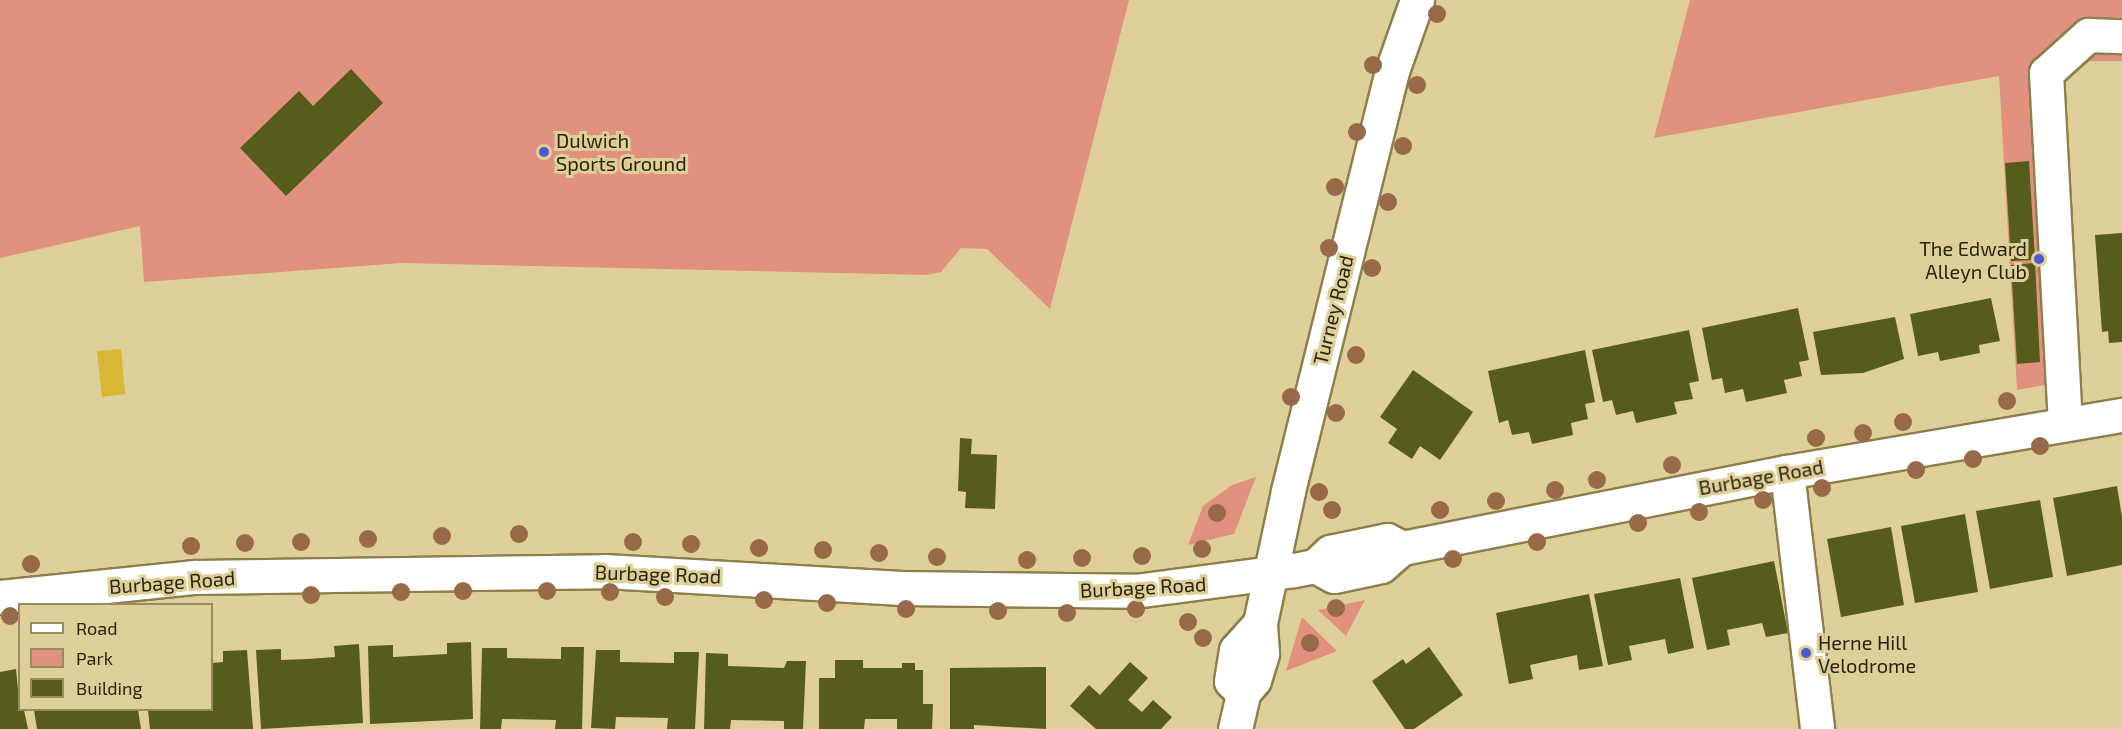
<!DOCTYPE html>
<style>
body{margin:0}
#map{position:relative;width:2122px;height:729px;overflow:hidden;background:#dfd09a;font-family:"Exo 2",sans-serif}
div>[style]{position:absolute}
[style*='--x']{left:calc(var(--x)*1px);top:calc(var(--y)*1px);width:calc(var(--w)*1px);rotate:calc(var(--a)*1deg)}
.green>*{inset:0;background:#e0927e}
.water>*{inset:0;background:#d7b733}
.building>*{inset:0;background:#565c1a}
.roads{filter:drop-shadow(2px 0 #8d7f4c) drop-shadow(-2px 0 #8d7f4c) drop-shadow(0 2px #8d7f4c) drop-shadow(0 -2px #8d7f4c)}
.minor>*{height:33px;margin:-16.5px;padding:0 16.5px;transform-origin:16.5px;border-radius:16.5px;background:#fff}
.trees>*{width:18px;height:18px;margin:-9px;border-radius:50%;background:#986a49}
.dots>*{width:16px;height:16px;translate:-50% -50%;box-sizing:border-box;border:3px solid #dfd09a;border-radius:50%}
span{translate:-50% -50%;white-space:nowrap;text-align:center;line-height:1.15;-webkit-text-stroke:6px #dfd09a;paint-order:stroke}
.poi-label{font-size:20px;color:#29240e}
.left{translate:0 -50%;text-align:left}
.right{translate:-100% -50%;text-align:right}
.street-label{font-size:20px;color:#29240e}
.legend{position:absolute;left:18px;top:603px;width:195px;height:108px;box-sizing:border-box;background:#dfd09a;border:2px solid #968b62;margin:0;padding:8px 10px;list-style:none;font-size:18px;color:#29240e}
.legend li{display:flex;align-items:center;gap:12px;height:30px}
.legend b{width:30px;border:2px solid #968b62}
</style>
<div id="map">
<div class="green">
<i style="clip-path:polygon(0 0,1129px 0,1050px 309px,987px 249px,961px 248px,941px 272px,926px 275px,402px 263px,144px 282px,140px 226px,0 258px)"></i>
<i style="clip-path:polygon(1690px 0,2122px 0,2122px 61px,2073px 61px,2059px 74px,2062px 382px,2017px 390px,1999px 76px,1654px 138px)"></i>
<i style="clip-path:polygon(1256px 477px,1234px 534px,1188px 545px,1203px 506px,1232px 485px)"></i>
<i style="clip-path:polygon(1365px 600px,1346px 636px,1318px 610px)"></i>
<i style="clip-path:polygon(1302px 617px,1337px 651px,1286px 671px)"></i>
</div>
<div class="water">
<i style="clip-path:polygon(121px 349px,125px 394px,102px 397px,97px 351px)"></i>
</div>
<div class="building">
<i style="clip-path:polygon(351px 69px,383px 103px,286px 196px,240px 148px,299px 91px,313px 106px)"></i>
<i style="clip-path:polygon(2029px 161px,2035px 260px,2011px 261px,2005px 163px)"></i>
<i style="clip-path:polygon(2122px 233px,2122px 342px,2109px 343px,2108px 331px,2102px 332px,2095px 235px)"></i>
<i style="clip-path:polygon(2035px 263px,2040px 362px,2017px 364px,2011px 265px)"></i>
<i style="clip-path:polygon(1991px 298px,2000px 341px,1979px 345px,1980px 353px,1940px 361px,1938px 352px,1918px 356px,1910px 314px)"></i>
<i style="clip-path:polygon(1798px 308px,1809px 360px,1799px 362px,1802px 376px,1784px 380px,1787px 393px,1746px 402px,1743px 389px,1725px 393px,1722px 378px,1712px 380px,1702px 328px)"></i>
<i style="clip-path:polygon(1895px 317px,1904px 359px,1863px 373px,1821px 375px,1813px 332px)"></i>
<i style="clip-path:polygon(1689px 330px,1699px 381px,1689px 383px,1693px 399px,1674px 402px,1677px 414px,1636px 423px,1633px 411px,1616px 415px,1612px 400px,1603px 402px,1592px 350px)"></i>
<i style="clip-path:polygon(1585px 350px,1595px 402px,1585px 404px,1588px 419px,1571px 423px,1573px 435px,1532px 444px,1529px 432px,1512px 435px,1508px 420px,1499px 423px,1488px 371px)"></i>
<i style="clip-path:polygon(1413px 370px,1473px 412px,1440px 460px,1420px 446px,1412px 459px,1388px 443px,1397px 429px,1380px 417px)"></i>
<i style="clip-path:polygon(960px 438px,972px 439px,971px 454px,997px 455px,995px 509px,965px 508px,966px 492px,958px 491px)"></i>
<i style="clip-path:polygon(2117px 486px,2122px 517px,2122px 565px,2067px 576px,2053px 498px)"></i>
<i style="clip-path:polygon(2040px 500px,2053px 577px,1990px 589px,1976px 511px)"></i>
<i style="clip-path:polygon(1965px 514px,1978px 592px,1915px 603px,1901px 526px)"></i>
<i style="clip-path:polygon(1891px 527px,1904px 605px,1841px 617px,1827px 539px)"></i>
<i style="clip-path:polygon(1774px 561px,1788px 633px,1766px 637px,1762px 623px,1727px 630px,1730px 645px,1707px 650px,1692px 578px)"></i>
<i style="clip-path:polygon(1680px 578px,1694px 648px,1668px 654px,1665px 639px,1629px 646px,1632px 660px,1608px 665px,1594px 594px)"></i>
<i style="clip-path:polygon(1589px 594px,1603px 666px,1579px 670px,1577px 655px,1553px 660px,1530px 665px,1533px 679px,1509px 684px,1496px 613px)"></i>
<i style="clip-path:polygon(471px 642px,473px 719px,370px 724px,368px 646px,393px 645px,393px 657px,447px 654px,447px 643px)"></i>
<i style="clip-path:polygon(359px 644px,363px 723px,261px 729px,256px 650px,281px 649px,281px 660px,308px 659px,335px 657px,334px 646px)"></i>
<i style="clip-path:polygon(561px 647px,584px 647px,582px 729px,555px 729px,556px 720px,502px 719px,501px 729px,480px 729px,482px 648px,507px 648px,507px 658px,561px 659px)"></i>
<i style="clip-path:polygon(1429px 647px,1463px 695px,1414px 729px,1405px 729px,1372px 681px,1403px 659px,1406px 664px)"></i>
<i style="clip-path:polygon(247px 650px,253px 729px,150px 729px,148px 710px,212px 710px,212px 663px,223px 662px,223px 651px)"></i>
<i style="clip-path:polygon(596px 650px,620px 650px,620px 662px,674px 663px,674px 652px,699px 652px,695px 729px,667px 729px,668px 718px,616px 717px,615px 729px,591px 728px)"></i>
<i style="clip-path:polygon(706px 653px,728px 654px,728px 666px,784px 668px,787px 661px,806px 661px,803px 729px,784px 729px,784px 721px,731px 720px,730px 729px,704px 729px)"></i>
<i style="clip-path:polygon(835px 660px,863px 660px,863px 668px,902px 668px,902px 663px,915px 663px,915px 670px,923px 670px,923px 704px,933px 704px,932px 729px,897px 729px,897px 719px,865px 719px,864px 729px,819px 729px,819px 678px,835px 678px)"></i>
<i style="clip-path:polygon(1130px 662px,1148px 678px,1128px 700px,1142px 712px,1153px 700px,1172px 717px,1161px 729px,1096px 729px,1070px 706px,1089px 685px,1100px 695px)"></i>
<i style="clip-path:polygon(1046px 667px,1046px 729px,974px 725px,974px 729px,950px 729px,950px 668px)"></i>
<i style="clip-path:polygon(16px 669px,20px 710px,24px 710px,28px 729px,0 729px,0 672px)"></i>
<i style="clip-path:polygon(34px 710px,138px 710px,141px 729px,37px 729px)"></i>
</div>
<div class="roads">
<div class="minor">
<i style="--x:2065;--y:424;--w:352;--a:-93.1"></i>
<i style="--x:2046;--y:73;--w:57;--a:-42.1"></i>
<i style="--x:2088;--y:35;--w:34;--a:2"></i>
<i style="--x:1787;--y:472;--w:259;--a:83.3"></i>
<i style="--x:1315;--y:566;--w:21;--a:28"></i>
<i style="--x:1334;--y:576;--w:48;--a:-12"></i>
<i style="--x:1381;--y:566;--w:28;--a:-41"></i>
<i style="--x:1402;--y:548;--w:392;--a:-11.2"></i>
<i style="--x:1787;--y:472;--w:340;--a:-9.7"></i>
<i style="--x:0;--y:597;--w:196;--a:-5.9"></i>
<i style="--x:195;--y:577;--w:410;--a:-0.8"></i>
<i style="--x:605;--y:571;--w:297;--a:3.3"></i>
<i style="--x:902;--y:588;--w:233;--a:0.7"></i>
<i style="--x:1135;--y:591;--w:160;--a:-7.5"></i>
<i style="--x:1294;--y:570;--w:21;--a:-11"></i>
<i style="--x:1315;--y:566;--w:21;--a:-43"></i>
<i style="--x:1330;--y:552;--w:58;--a:-11.9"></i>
<i style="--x:1387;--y:540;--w:17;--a:28"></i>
<i style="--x:1243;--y:693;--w:17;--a:-135"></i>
<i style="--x:1231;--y:681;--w:31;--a:-81"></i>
<i style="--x:1236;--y:650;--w:36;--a:-48"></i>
<i style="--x:1235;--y:729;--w:37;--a:-77"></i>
<i style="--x:1243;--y:693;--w:17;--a:-50"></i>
<i style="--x:1254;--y:680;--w:28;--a:-73"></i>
<i style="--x:1262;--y:653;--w:30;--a:-94"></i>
<i style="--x:1260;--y:623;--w:135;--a:-78"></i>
<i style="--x:1288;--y:491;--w:433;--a:-76.1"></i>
<i style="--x:1392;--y:71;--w:75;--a:-70.6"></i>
</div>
</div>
<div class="trees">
<i style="left:1437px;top:14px"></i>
<i style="left:1373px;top:65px"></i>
<i style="left:1417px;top:85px"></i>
<i style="left:1357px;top:132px"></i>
<i style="left:1403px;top:146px"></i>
<i style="left:1335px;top:187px"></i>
<i style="left:1388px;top:202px"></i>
<i style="left:1329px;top:248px"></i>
<i style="left:1372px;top:268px"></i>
<i style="left:1356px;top:355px"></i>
<i style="left:1291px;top:397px"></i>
<i style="left:2007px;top:401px"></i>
<i style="left:1336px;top:413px"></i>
<i style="left:1903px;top:422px"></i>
<i style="left:1863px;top:433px"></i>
<i style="left:1816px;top:438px"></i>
<i style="left:2040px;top:446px"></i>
<i style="left:1973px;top:459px"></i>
<i style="left:1672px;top:465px"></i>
<i style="left:1916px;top:470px"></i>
<i style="left:1597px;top:480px"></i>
<i style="left:1822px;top:488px"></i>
<i style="left:1555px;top:490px"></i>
<i style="left:1319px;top:492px"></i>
<i style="left:1763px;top:500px"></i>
<i style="left:1496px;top:501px"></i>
<i style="left:1332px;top:510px"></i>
<i style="left:1440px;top:510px"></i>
<i style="left:1699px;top:512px"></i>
<i style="left:1217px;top:513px"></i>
<i style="left:1638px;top:523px"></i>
<i style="left:519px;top:534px"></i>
<i style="left:442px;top:536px"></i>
<i style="left:368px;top:539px"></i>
<i style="left:301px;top:542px"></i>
<i style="left:633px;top:542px"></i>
<i style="left:1537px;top:542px"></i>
<i style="left:245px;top:543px"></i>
<i style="left:691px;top:544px"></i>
<i style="left:191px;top:546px"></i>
<i style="left:759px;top:548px"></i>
<i style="left:1202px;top:549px"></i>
<i style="left:823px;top:550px"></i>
<i style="left:879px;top:553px"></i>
<i style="left:1142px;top:556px"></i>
<i style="left:937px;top:557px"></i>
<i style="left:1082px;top:558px"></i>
<i style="left:1453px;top:559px"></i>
<i style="left:1027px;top:560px"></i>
<i style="left:31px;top:564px"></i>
<i style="left:463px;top:591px"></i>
<i style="left:547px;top:591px"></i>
<i style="left:401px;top:592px"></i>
<i style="left:610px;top:592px"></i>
<i style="left:311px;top:595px"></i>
<i style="left:665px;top:597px"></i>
<i style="left:764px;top:600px"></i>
<i style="left:827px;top:603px"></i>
<i style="left:1336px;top:608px"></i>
<i style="left:906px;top:609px"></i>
<i style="left:1136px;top:609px"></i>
<i style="left:998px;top:611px"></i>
<i style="left:1067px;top:613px"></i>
<i style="left:10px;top:616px"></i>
<i style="left:1188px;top:622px"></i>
<i style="left:1203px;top:638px"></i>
<i style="left:1310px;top:643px"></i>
</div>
<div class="dots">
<i style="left:544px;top:152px;background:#4e58ce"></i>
<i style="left:2039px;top:259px;background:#4e58ce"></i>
<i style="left:1806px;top:653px;background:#4e58ce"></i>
</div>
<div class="poi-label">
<span class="left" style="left:556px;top:152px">Dulwich<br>Sports Ground</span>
<span class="right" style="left:2027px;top:260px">The Edward<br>Alleyn Club</span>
<span class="left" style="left:1818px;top:654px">Herne Hill<br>Velodrome</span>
</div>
<div class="street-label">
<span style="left:1333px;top:310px;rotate:-76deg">Turney Road</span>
<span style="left:1761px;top:477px;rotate:-10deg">Burbage Road</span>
<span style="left:658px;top:574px;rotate:2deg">Burbage Road</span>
<span style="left:172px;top:582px;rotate:-4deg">Burbage Road</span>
<span style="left:1143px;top:587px;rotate:-3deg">Burbage Road</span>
</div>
<ul class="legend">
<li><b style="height:8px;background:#fff"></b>Road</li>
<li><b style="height:16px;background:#e0927e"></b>Park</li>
<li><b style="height:16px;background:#565c1a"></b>Building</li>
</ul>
</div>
